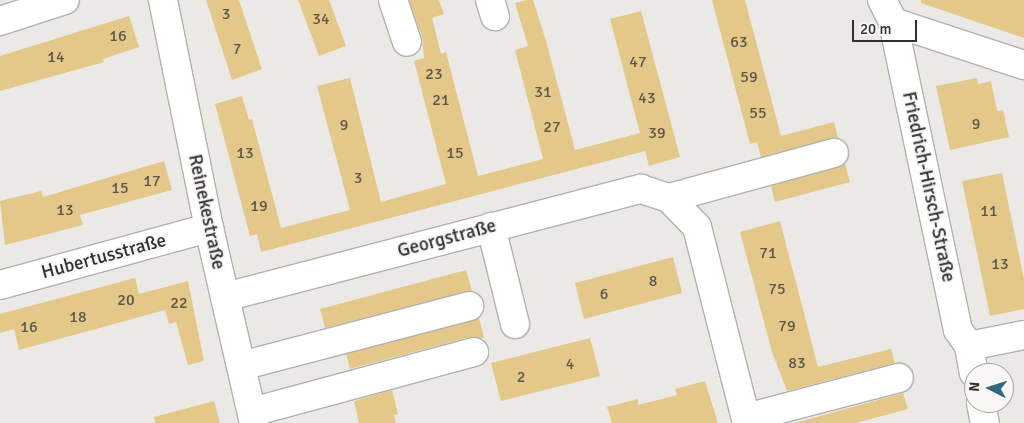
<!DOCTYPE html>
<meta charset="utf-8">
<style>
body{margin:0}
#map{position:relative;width:1024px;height:423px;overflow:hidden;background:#eae9e5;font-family:Signika,sans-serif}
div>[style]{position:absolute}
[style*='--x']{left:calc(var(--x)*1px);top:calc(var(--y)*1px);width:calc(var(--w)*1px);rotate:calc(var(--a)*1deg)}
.building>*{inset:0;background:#e3c88a}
.roads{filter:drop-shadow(1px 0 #b2b1ad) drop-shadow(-1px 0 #b2b1ad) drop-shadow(0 1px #b2b1ad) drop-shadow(0 -1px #b2b1ad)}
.minor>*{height:28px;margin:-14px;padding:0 14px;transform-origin:14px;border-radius:14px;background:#fff}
span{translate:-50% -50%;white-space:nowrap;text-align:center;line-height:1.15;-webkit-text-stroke:4px #f8f6f2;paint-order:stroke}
.number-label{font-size:16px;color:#5d5645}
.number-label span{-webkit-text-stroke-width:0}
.street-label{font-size:19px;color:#30302e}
.north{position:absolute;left:964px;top:363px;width:50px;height:50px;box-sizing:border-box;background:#f8f6f2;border:1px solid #a8a7a4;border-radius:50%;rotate:275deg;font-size:14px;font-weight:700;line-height:20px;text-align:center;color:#30302e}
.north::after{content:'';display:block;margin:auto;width:18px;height:22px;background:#336482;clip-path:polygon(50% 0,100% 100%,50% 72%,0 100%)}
.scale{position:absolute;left:852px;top:20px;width:65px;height:22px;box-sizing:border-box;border:2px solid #30302e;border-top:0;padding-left:6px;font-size:15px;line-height:18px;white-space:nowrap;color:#30302e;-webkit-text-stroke:4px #f8f6f2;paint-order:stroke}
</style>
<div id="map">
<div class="building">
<i style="clip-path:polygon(206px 0,239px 0,262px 69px,232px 80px)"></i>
<i style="clip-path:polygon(298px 0,329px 0,346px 46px,319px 56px)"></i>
<i style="clip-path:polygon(409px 0,439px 0,444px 14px,432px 18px,441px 54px,446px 52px,478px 176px,543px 159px,515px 50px,528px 46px,515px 3px,527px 0,533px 0,546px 41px,575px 150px,640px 133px,610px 19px,641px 11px,680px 157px,649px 166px,645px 151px,261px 252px,257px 234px,250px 236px,215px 104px,242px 96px,249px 120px,252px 119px,281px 228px,350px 210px,317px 86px,350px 78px,381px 202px,446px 184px,414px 61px,424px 58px,422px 37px)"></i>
<i style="clip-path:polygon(712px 0,745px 0,781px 136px,834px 122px,838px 138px,761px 157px,757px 142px,750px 144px)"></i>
<i style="clip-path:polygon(921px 0,1024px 0,1024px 38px,921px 3px)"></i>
<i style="clip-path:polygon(129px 16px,139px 47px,103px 59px,104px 62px,0 91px,0 56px)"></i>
<i style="clip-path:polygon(977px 78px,978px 84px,991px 81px,997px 111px,1003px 110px,1009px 137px,950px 150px,936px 86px)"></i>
<i style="clip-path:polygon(164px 161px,172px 190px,80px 215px,83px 225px,5px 245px,0 201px,41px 191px,43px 197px)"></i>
<i style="clip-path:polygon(845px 164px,850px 182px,775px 202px,771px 186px)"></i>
<i style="clip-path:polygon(1002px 173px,1024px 279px,1024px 309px,990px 316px,962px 181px)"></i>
<i style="clip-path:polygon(780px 221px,818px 367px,891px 349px,895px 363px,787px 391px,772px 352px,740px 232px)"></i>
<i style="clip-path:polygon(673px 257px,682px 293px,584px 319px,575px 283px)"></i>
<i style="clip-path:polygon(466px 270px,472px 291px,325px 328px,320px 309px)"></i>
<i style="clip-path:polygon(135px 278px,139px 294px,188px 281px,204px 361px,188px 365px,176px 322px,169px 324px,165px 310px,19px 350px,14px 329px,0 333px,0 314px)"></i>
<i style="clip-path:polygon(479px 318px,484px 338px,470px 337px,350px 369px,346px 354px)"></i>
<i style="clip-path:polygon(590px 338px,600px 376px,501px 401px,491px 363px)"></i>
<i style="clip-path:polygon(705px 381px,718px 423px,612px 423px,607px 407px,638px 399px,638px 405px,658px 400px,677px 395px,675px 389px)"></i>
<i style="clip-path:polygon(392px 390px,398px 414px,394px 415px,396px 423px,359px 423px,354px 401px)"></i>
<i style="clip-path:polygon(903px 393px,908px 409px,856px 423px,795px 423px)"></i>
<i style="clip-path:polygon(214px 401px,220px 423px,155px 423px,154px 417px)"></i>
</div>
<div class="roads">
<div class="minor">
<i style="--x:163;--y:0;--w:233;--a:78.6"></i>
<i style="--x:209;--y:228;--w:200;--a:77"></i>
<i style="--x:393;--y:0;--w:44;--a:71.6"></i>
<i style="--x:490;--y:0;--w:17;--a:73"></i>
<i style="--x:882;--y:0;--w:25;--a:63"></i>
<i style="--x:893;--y:22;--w:315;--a:78.1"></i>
<i style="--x:958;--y:330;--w:19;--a:55"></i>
<i style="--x:969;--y:346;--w:27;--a:80"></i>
<i style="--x:0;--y:21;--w:68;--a:-17.9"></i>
<i style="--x:893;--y:22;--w:138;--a:18.2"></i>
<i style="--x:669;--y:198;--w:171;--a:-15.3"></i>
<i style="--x:491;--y:227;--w:100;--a:76.1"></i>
<i style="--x:0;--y:285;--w:217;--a:-15.3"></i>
<i style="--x:225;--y:297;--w:430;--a:-14.6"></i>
<i style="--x:641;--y:189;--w:29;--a:18"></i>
<i style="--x:669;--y:198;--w:40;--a:46"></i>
<i style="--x:697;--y:227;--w:202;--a:75.7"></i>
<i style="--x:969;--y:346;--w:56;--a:-11.3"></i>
<i style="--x:241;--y:366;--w:236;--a:-14.7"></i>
<i style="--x:981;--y:403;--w:20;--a:79"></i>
<i style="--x:252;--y:412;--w:230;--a:-15.1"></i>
<i style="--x:746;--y:418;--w:158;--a:-14.7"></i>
</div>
</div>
<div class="number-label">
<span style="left:226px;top:14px">3</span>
<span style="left:321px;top:19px">34</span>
<span style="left:118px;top:36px">16</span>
<span style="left:739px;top:42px">63</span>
<span style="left:237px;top:49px">7</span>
<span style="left:56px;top:57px">14</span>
<span style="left:638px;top:62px">47</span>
<span style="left:434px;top:74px">23</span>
<span style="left:749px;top:77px">59</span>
<span style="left:543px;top:92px">31</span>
<span style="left:647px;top:98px">43</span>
<span style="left:441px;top:100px">21</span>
<span style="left:758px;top:113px">55</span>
<span style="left:976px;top:124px">9</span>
<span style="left:344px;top:125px">9</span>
<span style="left:552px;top:127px">27</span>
<span style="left:657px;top:133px">39</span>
<span style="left:245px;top:153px">13</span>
<span style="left:455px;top:153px">15</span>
<span style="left:358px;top:178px">3</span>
<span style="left:152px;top:181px">17</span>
<span style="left:120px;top:188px">15</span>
<span style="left:259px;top:206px">19</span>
<span style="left:65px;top:210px">13</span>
<span style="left:989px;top:211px">11</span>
<span style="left:768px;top:253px">71</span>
<span style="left:1000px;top:264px">13</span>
<span style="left:653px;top:281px">8</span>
<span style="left:777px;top:289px">75</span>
<span style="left:604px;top:294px">6</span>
<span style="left:126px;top:300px">20</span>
<span style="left:179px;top:303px">22</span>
<span style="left:78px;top:317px">18</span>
<span style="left:787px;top:326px">79</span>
<span style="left:29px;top:327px">16</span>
<span style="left:797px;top:363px">83</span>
<span style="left:570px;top:364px">4</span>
<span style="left:521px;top:377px">2</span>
</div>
<div class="street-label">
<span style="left:928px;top:187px;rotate:78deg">Friedrich-Hirsch-Straße</span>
<span style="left:206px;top:212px;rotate:78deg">Reinekestraße</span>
<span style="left:447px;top:239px;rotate:-15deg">Georgstraße</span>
<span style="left:104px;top:257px;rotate:-15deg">Hubertusstraße</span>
</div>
<div class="north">N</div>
<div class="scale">20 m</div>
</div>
